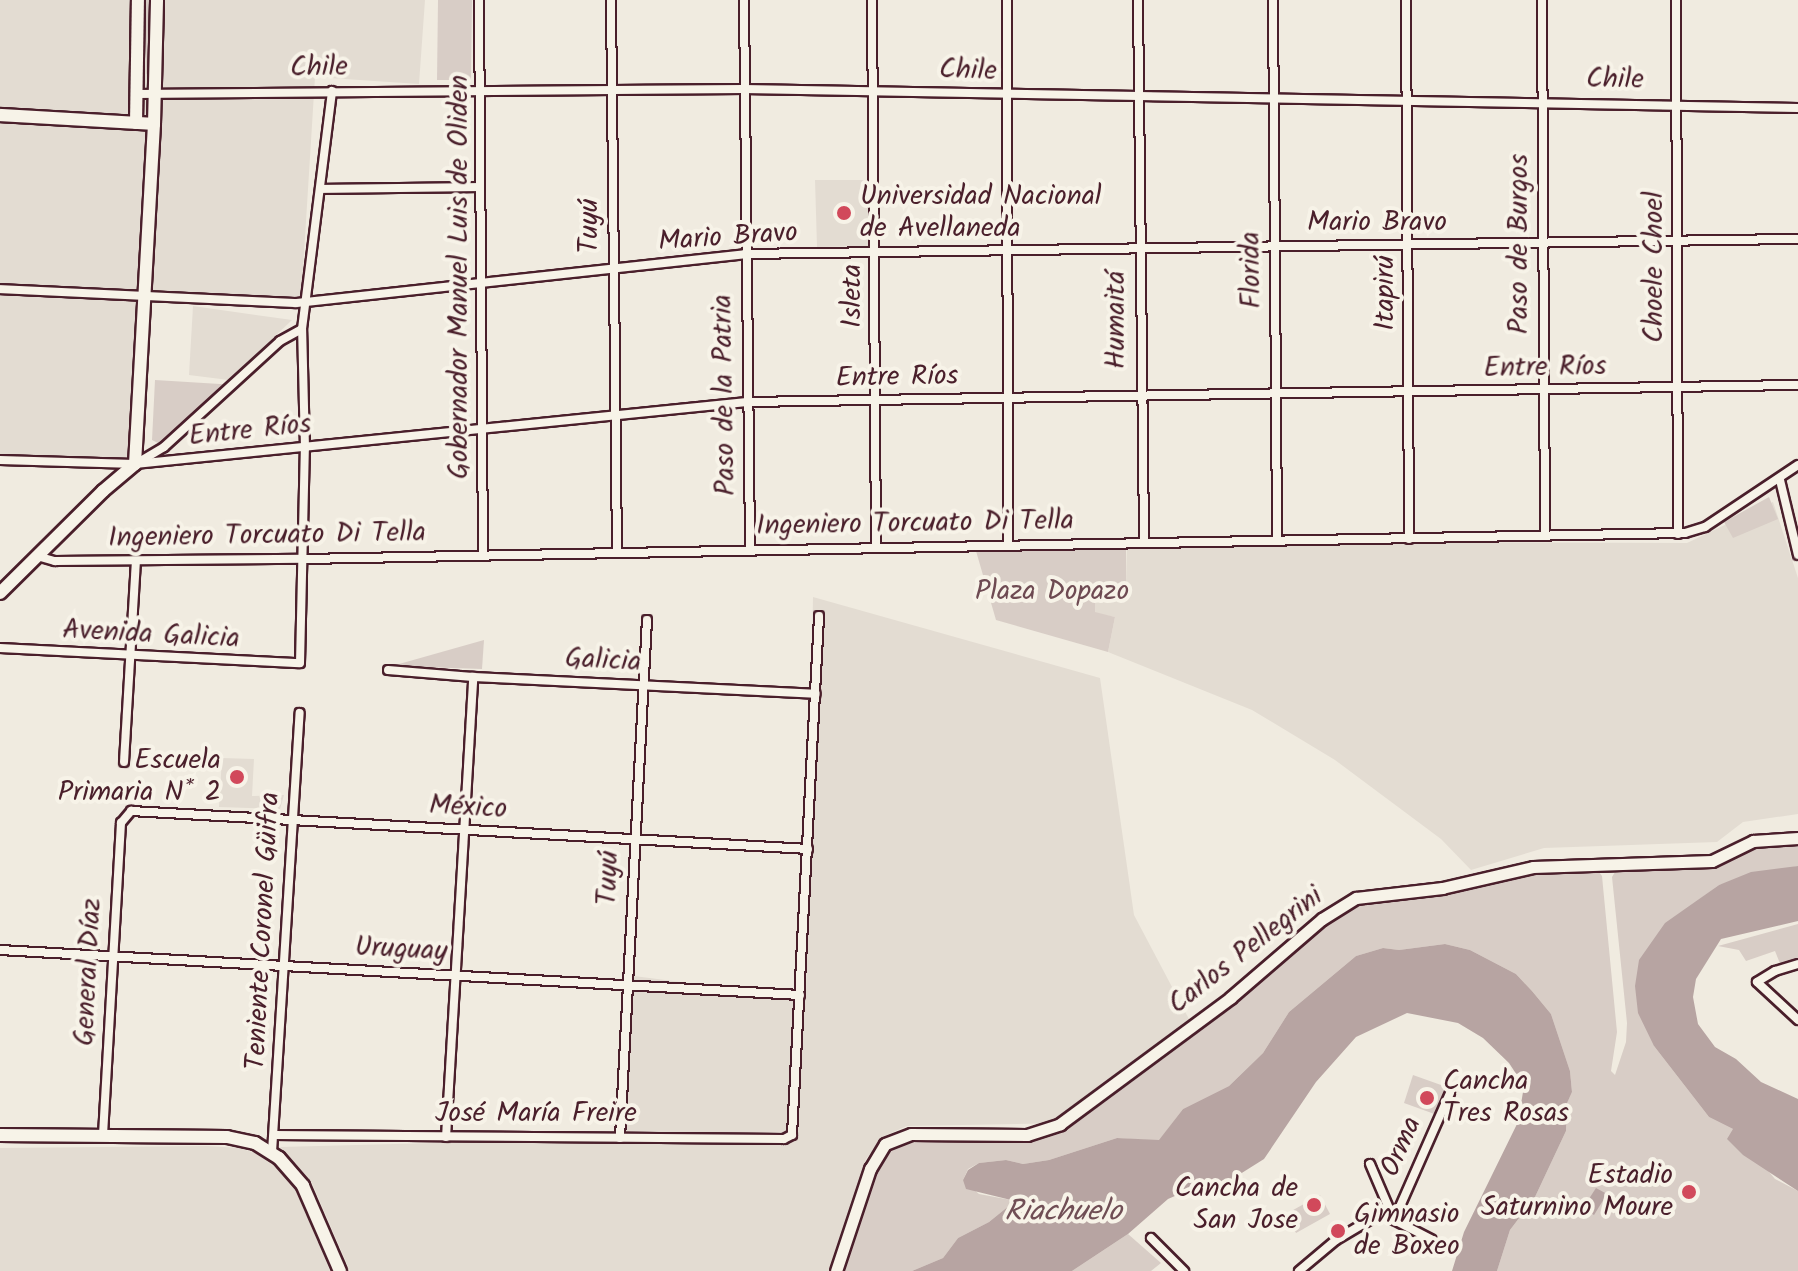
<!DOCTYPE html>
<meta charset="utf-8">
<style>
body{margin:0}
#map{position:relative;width:1798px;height:1271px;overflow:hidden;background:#f0ebe0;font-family:Kalam,sans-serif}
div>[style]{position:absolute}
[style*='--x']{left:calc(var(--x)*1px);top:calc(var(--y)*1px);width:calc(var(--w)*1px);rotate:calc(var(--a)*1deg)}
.built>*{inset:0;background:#e3dcd2}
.green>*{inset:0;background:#d8cdc6}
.water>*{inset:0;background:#b7a4a2}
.roads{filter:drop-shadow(2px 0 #4a1f2b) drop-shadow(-2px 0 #4a1f2b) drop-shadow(0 2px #4a1f2b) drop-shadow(0 -2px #4a1f2b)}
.minor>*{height:8px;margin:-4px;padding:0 4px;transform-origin:4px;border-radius:4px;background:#f7f3e8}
.tertiary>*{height:11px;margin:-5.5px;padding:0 5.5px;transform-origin:5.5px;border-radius:5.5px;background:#f7f3e8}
.secondary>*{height:12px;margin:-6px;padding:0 6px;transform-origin:6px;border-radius:6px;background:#f7f3e8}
.dots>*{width:22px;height:22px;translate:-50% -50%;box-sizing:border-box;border:4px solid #f7f3e8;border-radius:50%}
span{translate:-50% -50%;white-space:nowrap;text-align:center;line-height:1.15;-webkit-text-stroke:8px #f7f3e8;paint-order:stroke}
.street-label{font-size:28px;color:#4a1f2b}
.poi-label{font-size:28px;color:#4a1f2b}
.left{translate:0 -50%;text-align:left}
.right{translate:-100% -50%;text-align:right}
.park-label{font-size:28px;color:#6e4a52}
.water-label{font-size:30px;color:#704e55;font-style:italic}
</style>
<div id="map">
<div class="built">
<i style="clip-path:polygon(0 0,425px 0,419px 84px,315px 77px,301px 301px,141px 291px,138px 457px,0 457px)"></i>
<i style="clip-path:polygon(815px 180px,871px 180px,872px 246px,817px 247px)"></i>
<i style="clip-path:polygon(193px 306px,292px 320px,229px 380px,189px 375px)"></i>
<i style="clip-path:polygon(1773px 502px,1798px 578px,1798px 814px,1743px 822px,1717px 842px,1544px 848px,1471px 870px,1441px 839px,1335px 760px,1252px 710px,1108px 652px,1115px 617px,1095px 613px,1096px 582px,1126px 582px,1127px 541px,1687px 543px)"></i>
<i style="clip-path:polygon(813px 597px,1100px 678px,1134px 915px,1190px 1021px,1065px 1123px,907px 1126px,884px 1136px,866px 1159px,829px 1271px,350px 1271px,311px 1181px,280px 1147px,619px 1138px,634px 976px,806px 998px)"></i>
<i style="clip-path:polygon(222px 758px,254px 759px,252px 796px,284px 795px,280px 809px,219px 807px)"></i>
<i style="clip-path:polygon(207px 1146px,239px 1148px,255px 1153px,278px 1169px,296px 1190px,330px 1271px,0 1271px,0 1148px)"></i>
</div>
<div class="green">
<i style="clip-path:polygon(145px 0,150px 0,149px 73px,146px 74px)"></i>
<i style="clip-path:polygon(438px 0,472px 0,471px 80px,437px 80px)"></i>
<i style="clip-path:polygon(155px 380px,220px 384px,223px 384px,158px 443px,152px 440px)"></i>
<i style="clip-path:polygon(1769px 497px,1778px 519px,1733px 538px,1724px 522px)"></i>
<i style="clip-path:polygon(1126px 548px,1126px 583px,1096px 583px,1095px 612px,1115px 617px,1108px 652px,996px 620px,976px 551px)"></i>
<i style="clip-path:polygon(484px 640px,482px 669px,392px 666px)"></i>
<i style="clip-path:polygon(1798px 841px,1798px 866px,1719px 885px,1693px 904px,1654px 1046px,1709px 1117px,1733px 1129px,1775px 1179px,1798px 1191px,1798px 1271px,1497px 1271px,1510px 1230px,1535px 1197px,1566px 1131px,1567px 1102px,1572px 1092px,1570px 1071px,1551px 1014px,1532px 991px,1516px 974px,1470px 950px,1445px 944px,1399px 950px,1383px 948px,1356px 956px,1289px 1012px,1263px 1053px,1229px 1086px,1183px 1109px,1159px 1141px,1117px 1138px,1049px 1160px,1023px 1164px,1006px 1160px,979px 1163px,968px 1169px,963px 1180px,979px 1194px,1011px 1200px,1010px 1205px,989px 1222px,958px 1238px,943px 1258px,912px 1271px,842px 1271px,877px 1167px,893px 1146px,918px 1139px,1027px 1139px,1052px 1134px,1074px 1122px,1254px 985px,1331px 918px,1358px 903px,1422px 897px,1536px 871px,1596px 868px,1602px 876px,1617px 1032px,1611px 1071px,1615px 1075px,1626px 1042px,1627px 1023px,1612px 877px,1618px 867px,1701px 865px,1748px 845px)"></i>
<i style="clip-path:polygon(1798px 924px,1798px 961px,1781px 966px,1775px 951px,1746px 961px,1739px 950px,1718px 946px)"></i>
<i style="clip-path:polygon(1413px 1075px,1441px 1085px,1450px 1093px,1440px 1116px,1404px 1103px)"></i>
<i style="clip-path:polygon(1320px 1195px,1330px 1214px,1296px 1233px,1286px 1214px)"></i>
<i style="clip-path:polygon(1128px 1234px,1161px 1263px,1151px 1271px,1072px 1271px)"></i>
</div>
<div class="water">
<i style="clip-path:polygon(1798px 866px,1798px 921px,1721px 939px,1696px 979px,1693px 997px,1698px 1024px,1715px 1047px,1736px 1059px,1761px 1082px,1798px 1099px,1798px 1191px,1743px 1155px,1727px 1139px,1733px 1129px,1709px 1117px,1654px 1046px,1638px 1013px,1635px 986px,1639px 960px,1665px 923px,1719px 885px,1751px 872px)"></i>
<i style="clip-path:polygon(1445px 944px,1470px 950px,1516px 974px,1532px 991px,1551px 1014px,1570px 1071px,1572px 1092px,1567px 1103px,1566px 1131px,1535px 1197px,1510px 1230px,1497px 1271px,1452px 1271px,1464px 1232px,1518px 1122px,1524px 1086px,1509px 1063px,1483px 1038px,1458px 1023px,1407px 1013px,1356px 1037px,1316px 1082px,1264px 1159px,1229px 1181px,1207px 1182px,1168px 1199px,1128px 1234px,1072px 1271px,912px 1271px,943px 1258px,958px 1238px,989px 1222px,1010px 1205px,1011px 1200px,966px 1189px,963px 1180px,968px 1170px,979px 1163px,1006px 1160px,1023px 1164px,1049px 1160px,1117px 1138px,1159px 1140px,1183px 1109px,1229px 1086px,1263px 1053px,1289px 1012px,1356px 956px,1383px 948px,1399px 950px)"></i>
<i style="clip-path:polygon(1596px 1188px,1607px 1194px,1594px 1215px,1583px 1208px)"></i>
</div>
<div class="roads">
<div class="minor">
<i style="--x:479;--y:0;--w:555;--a:89.59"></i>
<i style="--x:611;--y:0;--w:552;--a:89.38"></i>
<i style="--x:744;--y:0;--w:549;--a:89.37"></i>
<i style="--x:872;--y:0;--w:548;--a:89.58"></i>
<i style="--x:1007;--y:0;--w:546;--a:89.9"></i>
<i style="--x:1138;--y:0;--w:541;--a:89.36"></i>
<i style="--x:1273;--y:0;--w:539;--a:89.57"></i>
<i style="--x:1406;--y:0;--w:539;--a:89.68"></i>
<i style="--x:1542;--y:0;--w:536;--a:89.68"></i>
<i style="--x:1676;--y:0;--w:534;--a:89.79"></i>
<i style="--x:136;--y:94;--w:608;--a:-0.47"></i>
<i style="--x:744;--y:89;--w:1054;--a:1.03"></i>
<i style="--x:320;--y:189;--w:158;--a:-0.7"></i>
<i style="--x:0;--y:289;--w:296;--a:2.7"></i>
<i style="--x:296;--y:303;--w:452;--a:-6.2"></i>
<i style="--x:745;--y:254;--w:1053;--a:-0.82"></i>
<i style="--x:0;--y:460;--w:135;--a:1.7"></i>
<i style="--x:135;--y:464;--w:615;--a:-5.78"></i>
<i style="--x:747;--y:402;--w:1051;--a:-0.93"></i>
<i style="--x:139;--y:462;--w:29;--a:-31"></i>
<i style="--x:164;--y:447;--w:157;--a:-42.4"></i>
<i style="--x:280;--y:341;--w:25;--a:-29"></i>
<i style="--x:1780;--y:480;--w:77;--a:76.5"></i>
<i style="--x:37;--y:556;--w:19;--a:16"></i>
<i style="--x:55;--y:561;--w:249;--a:-0.5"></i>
<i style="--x:304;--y:559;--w:1381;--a:-1.08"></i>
<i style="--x:1685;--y:533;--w:21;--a:-17"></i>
<i style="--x:1705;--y:527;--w:112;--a:-33.7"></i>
<i style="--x:0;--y:648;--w:300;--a:2.9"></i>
<i style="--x:300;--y:663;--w:215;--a:-88.7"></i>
<i style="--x:305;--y:448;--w:119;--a:-91.4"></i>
<i style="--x:302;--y:329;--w:240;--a:-82.8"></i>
<i style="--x:388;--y:670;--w:85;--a:4.7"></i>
<i style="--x:473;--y:677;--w:343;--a:2.8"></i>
<i style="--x:124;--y:762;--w:201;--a:-86.6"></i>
<i style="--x:0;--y:950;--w:801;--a:3.22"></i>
<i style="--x:1798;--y:964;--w:24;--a:163"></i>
<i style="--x:1775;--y:971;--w:21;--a:149"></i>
<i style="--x:1757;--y:982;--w:56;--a:42.8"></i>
<i style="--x:103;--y:1135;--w:313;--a:-86.7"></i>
<i style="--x:121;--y:823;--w:16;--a:-50"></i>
<i style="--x:131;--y:811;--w:678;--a:3.21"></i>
<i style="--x:274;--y:1135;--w:510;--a:0.45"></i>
<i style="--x:784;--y:1139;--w:9;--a:-27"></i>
<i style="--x:792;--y:1135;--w:520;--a:-87.02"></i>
<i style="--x:446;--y:1137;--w:461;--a:-86.6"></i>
<i style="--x:620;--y:1138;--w:519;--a:-87.02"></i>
<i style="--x:272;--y:1152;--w:440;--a:-86.4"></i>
<i style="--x:1370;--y:1164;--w:61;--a:66.8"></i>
<i style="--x:1394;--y:1220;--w:42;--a:27.2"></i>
<i style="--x:1394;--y:1220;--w:139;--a:-66.2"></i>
<i style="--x:1151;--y:1238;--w:47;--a:45"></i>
<i style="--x:1299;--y:1271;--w:48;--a:-40"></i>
<i style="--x:1336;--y:1240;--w:61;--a:-30.8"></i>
</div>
<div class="tertiary">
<i style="--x:836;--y:1271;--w:108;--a:-71.6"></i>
<i style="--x:870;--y:1169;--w:29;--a:-59"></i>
<i style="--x:885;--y:1144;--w:28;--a:-21"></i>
<i style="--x:911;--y:1134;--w:116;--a:0.5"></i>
<i style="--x:1027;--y:1135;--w:35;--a:-18"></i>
<i style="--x:1060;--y:1124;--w:212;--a:-36.5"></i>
<i style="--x:1230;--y:998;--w:121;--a:-40.7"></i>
<i style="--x:1322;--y:919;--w:40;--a:-32"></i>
<i style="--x:1356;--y:898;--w:87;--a:-6.6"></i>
<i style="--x:1442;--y:888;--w:93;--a:-13"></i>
<i style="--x:1533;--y:867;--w:179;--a:-1.9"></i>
<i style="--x:1712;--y:861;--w:46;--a:-26"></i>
<i style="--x:1753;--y:841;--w:45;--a:-3.8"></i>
</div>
<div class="secondary">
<i style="--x:0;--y:115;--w:154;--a:3.3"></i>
<i style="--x:136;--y:123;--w:123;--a:-89.1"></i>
<i style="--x:0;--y:593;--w:145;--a:-44.7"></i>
<i style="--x:103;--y:491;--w:42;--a:-40.2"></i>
<i style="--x:135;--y:464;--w:341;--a:-86.8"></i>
<i style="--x:154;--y:124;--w:124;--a:-88.6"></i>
<i style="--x:0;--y:1135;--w:227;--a:0.5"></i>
<i style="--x:227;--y:1137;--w:29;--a:12"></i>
<i style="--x:255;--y:1143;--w:28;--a:32"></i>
<i style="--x:279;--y:1158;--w:37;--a:49"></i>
<i style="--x:303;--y:1186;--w:93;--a:66.5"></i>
</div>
</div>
<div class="dots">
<i style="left:844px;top:213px;background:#d1495b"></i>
<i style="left:237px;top:777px;background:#d1495b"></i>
<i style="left:1427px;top:1098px;background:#d1495b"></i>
<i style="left:1689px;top:1192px;background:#d1495b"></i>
<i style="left:1314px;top:1205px;background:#d1495b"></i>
<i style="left:1338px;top:1231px;background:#d1495b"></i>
</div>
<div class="street-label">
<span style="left:319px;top:68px;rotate:-1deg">Chile</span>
<span style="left:968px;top:71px;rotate:2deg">Chile</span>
<span style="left:1615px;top:80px;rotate:1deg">Chile</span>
<span style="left:1377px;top:223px">Mario Bravo</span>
<span style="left:590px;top:226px;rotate:-90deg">Tuyú</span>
<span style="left:728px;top:238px;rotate:-4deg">Mario Bravo</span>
<span style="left:1520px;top:244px;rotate:-90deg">Paso de Burgos</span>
<span style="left:1655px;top:267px;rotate:-90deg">Choele Choel</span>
<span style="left:1252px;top:270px;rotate:-91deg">Florida</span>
<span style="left:460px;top:277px;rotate:-90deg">Gobernador Manuel Luis de Oliden</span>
<span style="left:1386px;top:293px;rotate:-90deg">Itapirú</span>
<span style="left:853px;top:296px;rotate:-90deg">Isleta</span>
<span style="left:1117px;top:320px;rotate:-90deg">Humaitá</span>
<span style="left:1545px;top:368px;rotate:-1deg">Entre Ríos</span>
<span style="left:897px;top:378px;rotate:-1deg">Entre Ríos</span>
<span style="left:725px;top:395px;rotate:-91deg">Paso de la Patria</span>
<span style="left:250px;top:431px;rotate:-6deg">Entre Ríos</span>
<span style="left:915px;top:524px;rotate:-1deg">Ingeniero Torcuato Di Tella</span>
<span style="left:267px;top:536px;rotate:-1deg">Ingeniero Torcuato Di Tella</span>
<span style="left:151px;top:635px;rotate:3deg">Avenida Galicia</span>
<span style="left:603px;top:661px;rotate:3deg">Galicia</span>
<span style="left:468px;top:808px;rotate:3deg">México</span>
<span style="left:609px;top:878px;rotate:-88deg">Tuyú</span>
<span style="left:264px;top:931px;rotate:-87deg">Teniente Coronel Güifra</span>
<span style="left:401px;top:950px;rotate:3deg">Uruguay</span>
<span style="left:1246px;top:951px;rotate:-38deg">Carlos Pellegrini</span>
<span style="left:89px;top:972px;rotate:-87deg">General Díaz</span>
<span style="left:536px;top:1114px">José María Freire</span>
<span style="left:1402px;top:1147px;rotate:-66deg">Orma</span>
</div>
<div class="poi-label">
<span class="left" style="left:860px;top:213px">Universidad Nacional<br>de Avellaneda</span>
<span class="right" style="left:221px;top:777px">Escuela<br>Primaria N* 2</span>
<span class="left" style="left:1443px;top:1098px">Cancha<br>Tres Rosas</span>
<span class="right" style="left:1673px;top:1192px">Estadio<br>Saturnino Moure</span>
<span class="right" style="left:1298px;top:1205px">Cancha de<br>San Jose</span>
<span class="left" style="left:1354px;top:1231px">Gimnasio<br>de Boxeo</span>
</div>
<div class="park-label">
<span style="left:1052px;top:592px">Plaza Dopazo</span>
</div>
<div class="water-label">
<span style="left:1063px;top:1212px">Riachuelo</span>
</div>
</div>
